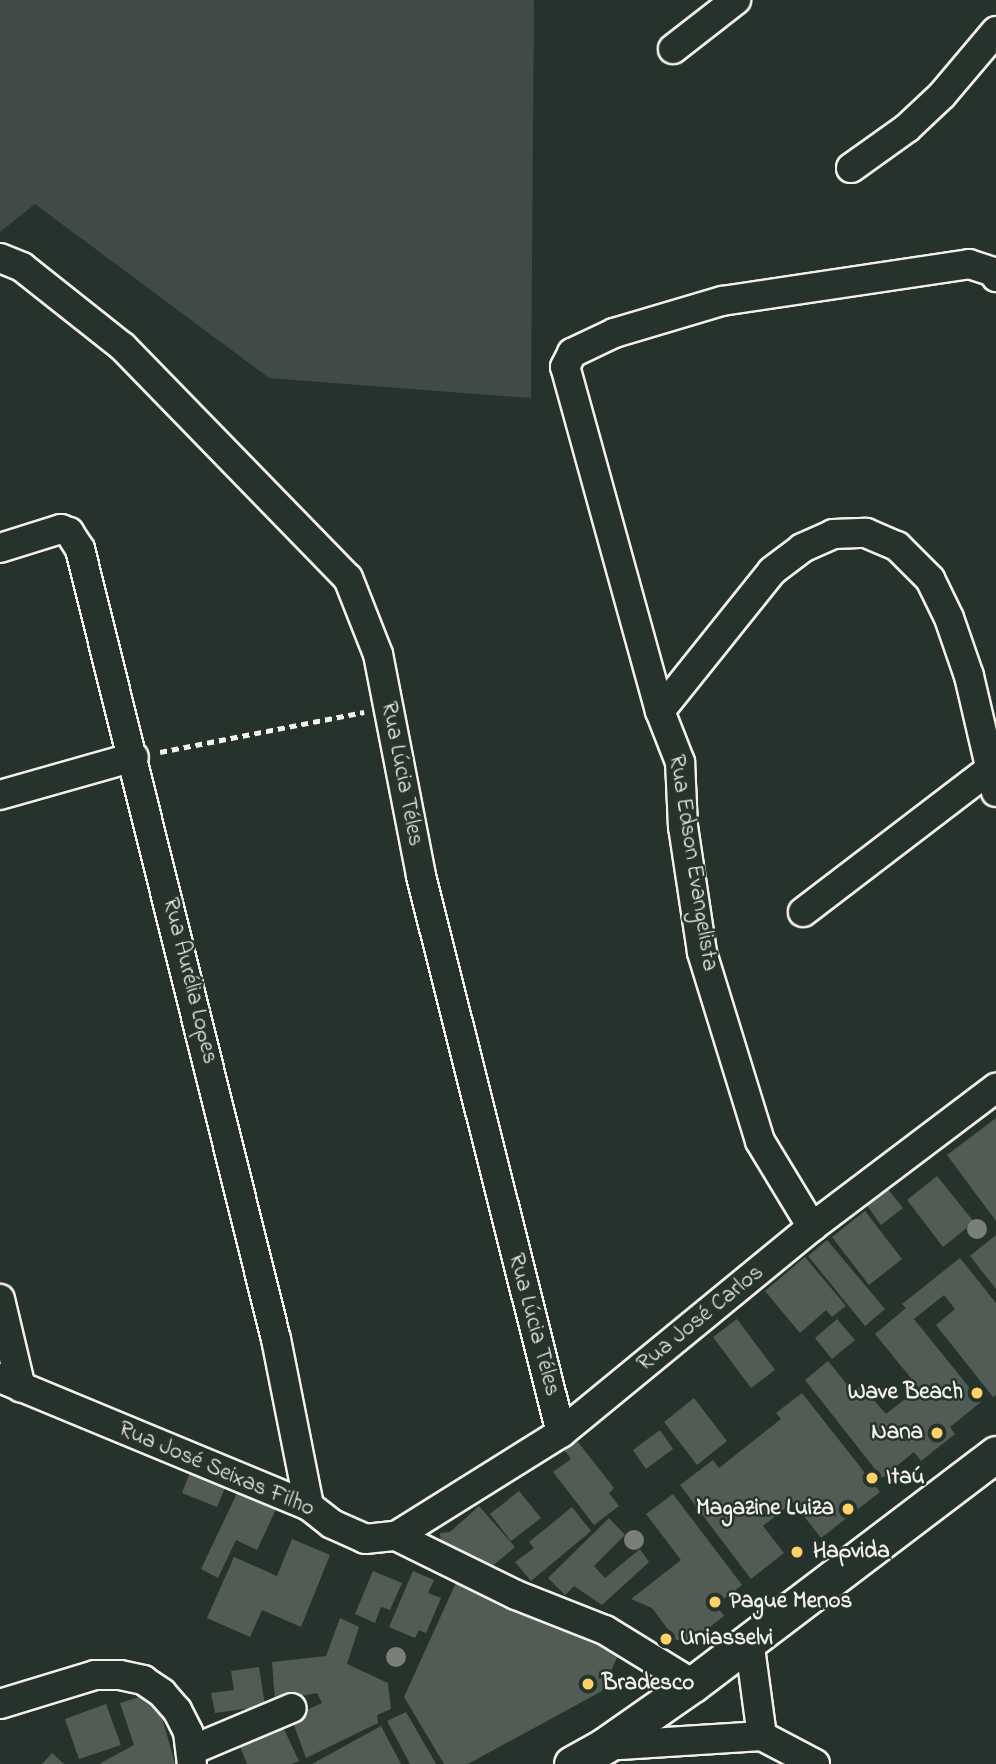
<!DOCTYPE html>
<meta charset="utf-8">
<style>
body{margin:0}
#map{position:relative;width:996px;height:1764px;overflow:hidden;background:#26332d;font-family:"Indie Flower",sans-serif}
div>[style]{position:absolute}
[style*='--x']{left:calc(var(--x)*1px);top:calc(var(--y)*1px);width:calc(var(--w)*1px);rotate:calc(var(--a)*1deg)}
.green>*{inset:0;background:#414b45}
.building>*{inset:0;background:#525c55}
.path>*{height:4.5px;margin-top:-2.25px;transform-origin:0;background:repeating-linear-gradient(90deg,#f4f1e8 0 7px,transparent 0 12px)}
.roads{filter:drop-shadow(2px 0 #f4f1e8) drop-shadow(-2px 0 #f4f1e8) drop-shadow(0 2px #f4f1e8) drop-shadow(0 -2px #f4f1e8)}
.minor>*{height:28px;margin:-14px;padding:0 14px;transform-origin:14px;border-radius:14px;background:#26332d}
.major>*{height:35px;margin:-17.5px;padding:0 17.5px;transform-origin:17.5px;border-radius:17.5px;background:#26332d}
.trees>*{width:20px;height:20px;margin:-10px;border-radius:50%;background:#7a8079}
.dots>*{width:19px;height:19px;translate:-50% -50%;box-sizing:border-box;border:4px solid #26332d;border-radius:50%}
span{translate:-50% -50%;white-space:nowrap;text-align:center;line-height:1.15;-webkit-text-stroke:5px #26332d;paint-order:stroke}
.street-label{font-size:23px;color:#f4f1e8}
.poi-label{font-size:23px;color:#f4f1e8;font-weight:700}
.right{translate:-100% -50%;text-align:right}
.left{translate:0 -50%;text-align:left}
</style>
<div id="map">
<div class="green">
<i style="clip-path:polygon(0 0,534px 0,531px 398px,269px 378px,35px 204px,0 232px)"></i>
</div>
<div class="building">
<i style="clip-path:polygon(996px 1118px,996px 1221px,947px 1155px)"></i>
<i style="clip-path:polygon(937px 1176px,974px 1222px,943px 1247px,907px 1200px)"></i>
<i style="clip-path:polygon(887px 1188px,903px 1208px,881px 1225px,866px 1204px)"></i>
<i style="clip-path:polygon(865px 1211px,902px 1259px,869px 1285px,832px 1237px)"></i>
<i style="clip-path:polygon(996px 1235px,996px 1289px,970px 1256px)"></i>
<i style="clip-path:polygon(827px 1240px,885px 1309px,865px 1326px,808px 1256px)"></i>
<i style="clip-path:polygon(805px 1257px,846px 1306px,832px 1317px,826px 1310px,800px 1333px,765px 1291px)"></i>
<i style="clip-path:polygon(960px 1258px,996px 1303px,996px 1395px,993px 1397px,936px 1325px,955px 1309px,944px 1295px,914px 1319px,981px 1402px,950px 1427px,955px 1434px,921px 1461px,914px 1452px,882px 1478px,805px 1380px,828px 1361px,853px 1392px,861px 1385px,886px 1414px,919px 1388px,875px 1334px,906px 1308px,902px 1304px)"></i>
<i style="clip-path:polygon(737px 1319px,775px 1370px,751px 1388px,713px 1337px)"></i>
<i style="clip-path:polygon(837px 1319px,855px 1340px,832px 1359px,815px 1338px)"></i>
<i style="clip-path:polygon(802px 1393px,880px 1492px,821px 1538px,793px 1502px,763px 1526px,784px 1553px,751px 1579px,680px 1485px,713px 1460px,719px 1468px,781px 1419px,776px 1413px)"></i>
<i style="clip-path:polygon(694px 1398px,727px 1441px,697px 1465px,664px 1422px)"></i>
<i style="clip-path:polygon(660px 1430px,673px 1449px,646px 1469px,633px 1450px)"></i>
<i style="clip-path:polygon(574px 1437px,614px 1488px,609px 1493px,619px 1506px,594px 1525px,553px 1472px,571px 1459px,562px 1447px)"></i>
<i style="clip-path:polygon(194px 1462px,230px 1476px,217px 1507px,182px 1493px)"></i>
<i style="clip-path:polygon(239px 1489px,277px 1507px,257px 1550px,236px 1540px,218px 1578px,201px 1569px)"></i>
<i style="clip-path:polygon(519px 1491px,541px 1518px,511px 1541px,490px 1514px)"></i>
<i style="clip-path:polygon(673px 1494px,742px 1585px,716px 1605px,724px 1616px,690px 1642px,676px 1640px,652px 1608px,631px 1599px,681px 1560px,646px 1514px)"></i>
<i style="clip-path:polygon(479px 1506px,515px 1547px,488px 1570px,441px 1546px,440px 1533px,450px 1532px)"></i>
<i style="clip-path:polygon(572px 1507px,591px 1531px,531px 1581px,515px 1562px,534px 1548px,529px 1542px)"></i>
<i style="clip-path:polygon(609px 1518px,625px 1535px,594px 1566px,605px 1578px,640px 1549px,649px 1562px,602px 1605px,574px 1586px,565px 1595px,548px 1578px)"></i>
<i style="clip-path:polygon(292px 1539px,330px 1555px,301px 1627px,262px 1610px,250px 1637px,207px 1618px,234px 1557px,277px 1576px)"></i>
<i style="clip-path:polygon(373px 1571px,402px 1583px,390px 1610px,381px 1607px,375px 1623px,355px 1614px)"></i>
<i style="clip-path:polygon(413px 1571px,434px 1580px,428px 1593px,441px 1598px,426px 1633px,419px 1630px,415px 1638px,389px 1627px)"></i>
<i style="clip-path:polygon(459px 1576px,620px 1651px,602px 1691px,468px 1764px,444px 1764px,404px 1697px)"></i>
<i style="clip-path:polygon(340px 1618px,359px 1627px,347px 1664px,388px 1683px,391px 1709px,377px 1715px,378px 1723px,306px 1758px,291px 1717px,322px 1703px,317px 1693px,275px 1701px,272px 1662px,326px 1656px)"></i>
<i style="clip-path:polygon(259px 1667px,265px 1706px,215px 1713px,211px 1693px,234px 1690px,231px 1671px)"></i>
<i style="clip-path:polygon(155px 1692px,175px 1764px,99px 1764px,134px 1745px,120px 1703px)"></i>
<i style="clip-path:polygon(106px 1704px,121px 1745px,79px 1759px,65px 1719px)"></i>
<i style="clip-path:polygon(406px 1712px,436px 1764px,410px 1764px,387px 1721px)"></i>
<i style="clip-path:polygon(281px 1723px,299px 1761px,292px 1764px,247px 1764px,237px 1739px)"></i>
<i style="clip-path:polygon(381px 1726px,401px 1764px,312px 1764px)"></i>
<i style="clip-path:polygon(52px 1753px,64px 1764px,42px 1764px)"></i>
</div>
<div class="path">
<i style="--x:160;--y:752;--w:208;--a:-11.1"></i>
</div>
<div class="roads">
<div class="minor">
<i style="--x:673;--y:49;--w:80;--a:-37.9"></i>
<i style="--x:851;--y:168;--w:69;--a:-35.5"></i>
<i style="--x:907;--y:128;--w:48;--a:-43.3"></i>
<i style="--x:942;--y:95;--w:84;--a:-49.8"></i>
<i style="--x:0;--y:258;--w:24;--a:22"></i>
<i style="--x:22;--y:267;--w:129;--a:38.4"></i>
<i style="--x:123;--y:347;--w:322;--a:45.8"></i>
<i style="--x:348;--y:578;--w:82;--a:68.5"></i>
<i style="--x:378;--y:654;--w:226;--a:79"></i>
<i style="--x:421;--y:876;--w:574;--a:75.89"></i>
<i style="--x:0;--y:548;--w:64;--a:-17.3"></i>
<i style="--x:61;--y:529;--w:9;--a:21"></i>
<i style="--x:69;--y:532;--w:20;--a:57"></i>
<i style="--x:80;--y:549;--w:814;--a:76.07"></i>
<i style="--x:276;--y:1339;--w:170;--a:78.8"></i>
<i style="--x:660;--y:711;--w:179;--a:-51.3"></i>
<i style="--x:772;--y:571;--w:38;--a:-37"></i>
<i style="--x:802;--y:548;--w:34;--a:-24"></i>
<i style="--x:833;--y:534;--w:33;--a:-2"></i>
<i style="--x:866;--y:533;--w:34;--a:23"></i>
<i style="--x:897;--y:546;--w:47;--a:45"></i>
<i style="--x:930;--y:579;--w:43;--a:64"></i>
<i style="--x:949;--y:618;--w:61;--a:71"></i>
<i style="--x:969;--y:676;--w:119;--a:76.9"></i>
<i style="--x:0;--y:795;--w:139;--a:-15.8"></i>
<i style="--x:803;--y:912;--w:235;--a:-37.4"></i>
<i style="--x:812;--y:1227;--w:100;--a:-121.2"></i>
<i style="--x:760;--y:1141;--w:198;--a:-107.1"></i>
<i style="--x:702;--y:952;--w:126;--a:-98.6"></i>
<i style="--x:683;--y:827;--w:65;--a:-92.6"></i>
<i style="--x:680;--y:762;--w:55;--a:-111.4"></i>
<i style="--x:660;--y:711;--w:357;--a:-105.4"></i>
<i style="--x:565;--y:367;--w:16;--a:-63"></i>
<i style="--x:572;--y:353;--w:47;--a:-25.5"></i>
<i style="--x:614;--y:333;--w:113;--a:-16.5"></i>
<i style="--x:722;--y:301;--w:250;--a:-8.5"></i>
<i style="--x:969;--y:264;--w:25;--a:18"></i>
<i style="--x:993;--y:272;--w:6;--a:59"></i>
<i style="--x:0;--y:1299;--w:91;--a:76.7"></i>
<i style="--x:0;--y:1378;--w:334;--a:22.5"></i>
<i style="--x:309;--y:1506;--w:29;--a:38"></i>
<i style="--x:332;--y:1524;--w:36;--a:24"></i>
<i style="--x:365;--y:1539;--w:31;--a:-6"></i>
<i style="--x:396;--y:1536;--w:134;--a:26.2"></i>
<i style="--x:516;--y:1595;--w:96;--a:21.5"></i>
<i style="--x:605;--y:1630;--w:103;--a:31.5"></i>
<i style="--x:396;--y:1536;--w:195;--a:-32"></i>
<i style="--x:561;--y:1433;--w:325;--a:-39.4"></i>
<i style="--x:812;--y:1227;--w:231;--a:-37.1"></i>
<i style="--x:749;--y:1640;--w:97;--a:82.3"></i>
<i style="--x:0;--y:1704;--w:99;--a:-17"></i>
<i style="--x:95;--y:1675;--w:25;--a:0"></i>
<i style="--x:120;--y:1675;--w:24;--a:12"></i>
<i style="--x:143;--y:1680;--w:23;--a:34"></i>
<i style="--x:162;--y:1693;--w:23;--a:49"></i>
<i style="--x:177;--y:1710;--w:25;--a:63"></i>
<i style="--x:188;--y:1732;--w:32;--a:83"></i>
<i style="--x:604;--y:1746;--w:158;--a:-3.6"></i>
<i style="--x:762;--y:1736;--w:60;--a:27.8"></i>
<i style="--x:192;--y:1750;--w:108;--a:-22.8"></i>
</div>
<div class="major">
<i style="--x:572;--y:1764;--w:37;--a:-29"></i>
<i style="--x:604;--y:1746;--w:108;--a:-34.9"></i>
<i style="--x:693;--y:1684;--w:380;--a:-37.2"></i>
</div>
</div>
<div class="trees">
<i style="left:977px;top:1229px"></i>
<i style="left:634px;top:1540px"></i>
<i style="left:396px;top:1657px"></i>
</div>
<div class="dots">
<i style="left:977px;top:1393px;background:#ffd166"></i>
<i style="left:937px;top:1433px;background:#ffd166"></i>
<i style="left:872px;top:1478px;background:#ffd166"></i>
<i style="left:848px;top:1509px;background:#ffd166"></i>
<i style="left:797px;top:1552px;background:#ffd166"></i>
<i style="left:715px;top:1602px;background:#ffd166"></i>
<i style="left:666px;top:1639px;background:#ffd166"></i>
<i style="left:588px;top:1684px;background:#ffd166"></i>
</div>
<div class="street-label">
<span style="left:401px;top:774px;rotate:79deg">Rua Lúcia Téles</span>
<span style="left:692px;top:863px;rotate:81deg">Rua Edson Evangelista</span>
<span style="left:189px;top:981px;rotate:76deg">Rua Aurélia Lopes</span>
<span style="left:701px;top:1319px;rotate:-39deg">Rua José Carlos</span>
<span style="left:533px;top:1325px;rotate:75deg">Rua Lúcia Téles</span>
<span style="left:216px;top:1470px;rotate:23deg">Rua José Seixas Filho</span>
</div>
<div class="poi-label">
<span class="right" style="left:963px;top:1393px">Wave Beach</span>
<span class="right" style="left:923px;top:1433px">Nana</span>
<span class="left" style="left:886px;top:1478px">Itaú</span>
<span class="right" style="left:834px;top:1509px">Magazine Luiza</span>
<span class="left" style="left:813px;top:1552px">Hapvida</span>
<span class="left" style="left:729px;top:1602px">Pague Menos</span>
<span class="left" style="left:680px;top:1639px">Uniasselvi</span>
<span class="left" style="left:602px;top:1684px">Bradesco</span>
</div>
</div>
